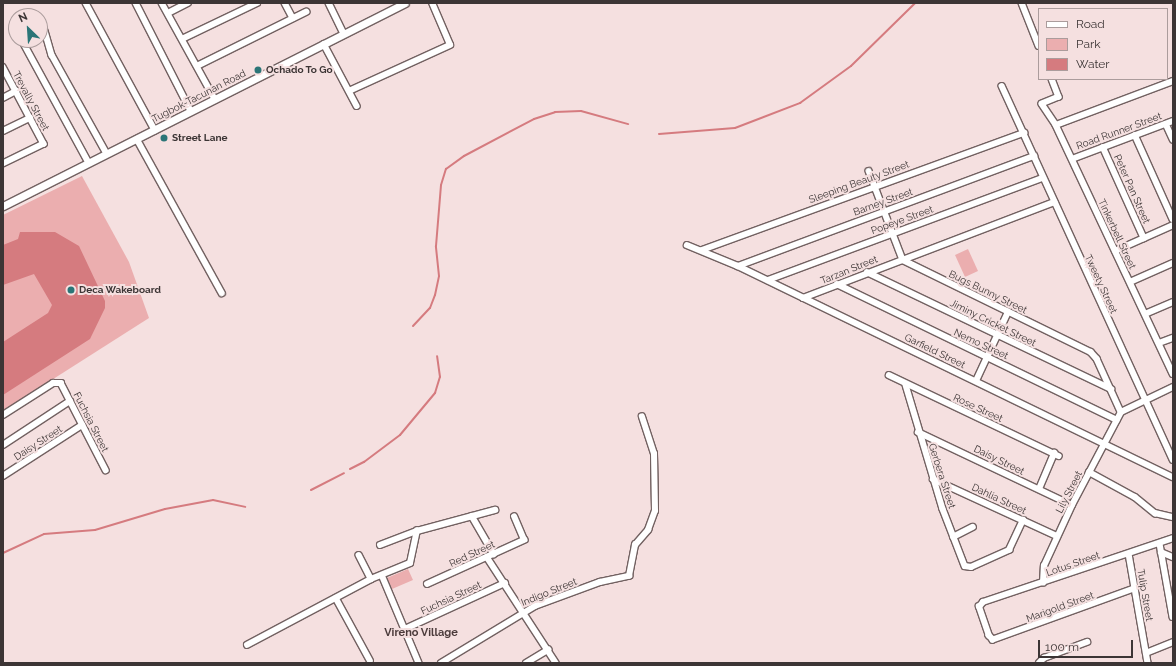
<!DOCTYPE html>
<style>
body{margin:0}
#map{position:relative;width:1176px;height:666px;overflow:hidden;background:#f5e0e0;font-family:Raleway,sans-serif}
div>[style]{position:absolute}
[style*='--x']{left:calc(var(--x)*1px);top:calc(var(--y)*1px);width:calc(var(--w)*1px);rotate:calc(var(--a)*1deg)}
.green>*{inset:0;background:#ebaeaf}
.water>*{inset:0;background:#d57b7f}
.stream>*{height:2px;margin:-1px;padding:0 1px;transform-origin:1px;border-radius:1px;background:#d57b7f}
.roads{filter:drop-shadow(1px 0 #726161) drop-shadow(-1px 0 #726161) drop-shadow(0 1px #726161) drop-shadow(0 -1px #726161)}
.minor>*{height:5.5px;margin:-2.75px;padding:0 2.75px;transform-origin:2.75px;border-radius:2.75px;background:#fff}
.tertiary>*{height:7px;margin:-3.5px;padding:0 3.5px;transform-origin:3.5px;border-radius:3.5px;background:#fff}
.dots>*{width:11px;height:11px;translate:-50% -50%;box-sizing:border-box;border:2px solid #f5e0e0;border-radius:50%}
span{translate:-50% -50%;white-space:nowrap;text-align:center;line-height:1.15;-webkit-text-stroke:4px #f5e0e0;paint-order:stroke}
.poi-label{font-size:10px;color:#3c3535;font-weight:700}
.left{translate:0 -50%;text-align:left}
.street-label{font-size:10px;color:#3c3535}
.neighbourhood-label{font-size:11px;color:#4c3c3c;font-weight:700}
.frame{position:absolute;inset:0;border:4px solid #3c3535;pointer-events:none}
.legend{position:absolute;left:1038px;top:8px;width:130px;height:72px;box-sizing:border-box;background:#f5e0e0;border:1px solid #ab9c9c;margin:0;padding:5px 7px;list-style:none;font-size:12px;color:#3c3535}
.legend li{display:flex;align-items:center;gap:8px;height:20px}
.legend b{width:20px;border:1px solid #ab9c9c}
.north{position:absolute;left:8px;top:8px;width:40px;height:40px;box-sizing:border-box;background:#f5e0e0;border:1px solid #ab9c9c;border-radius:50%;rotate:335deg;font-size:11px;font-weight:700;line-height:16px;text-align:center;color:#3c3535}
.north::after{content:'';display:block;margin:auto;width:14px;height:18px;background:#2b7577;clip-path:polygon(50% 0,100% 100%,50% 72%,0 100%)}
.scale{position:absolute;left:1038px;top:640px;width:95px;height:18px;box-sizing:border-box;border:2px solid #3c3535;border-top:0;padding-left:5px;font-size:12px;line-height:14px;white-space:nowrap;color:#3c3535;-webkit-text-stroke:3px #f5e0e0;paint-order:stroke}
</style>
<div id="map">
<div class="green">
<i style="clip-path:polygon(82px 176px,129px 262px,149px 318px,3px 411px,3px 215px)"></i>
<i style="clip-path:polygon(968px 249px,978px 271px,965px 277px,955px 255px)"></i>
<i style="clip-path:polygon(408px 569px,413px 580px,392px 589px,387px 578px)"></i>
</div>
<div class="water">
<i style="clip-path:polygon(20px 232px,55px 232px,79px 246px,105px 301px,105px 308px,90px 339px,3px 395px,3px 342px,48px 313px,52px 305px,34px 274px,3px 285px,3px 245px,18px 239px)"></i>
</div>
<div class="stream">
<i style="--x:659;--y:134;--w:76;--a:-4.5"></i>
<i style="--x:735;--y:128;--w:70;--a:-21"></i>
<i style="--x:800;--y:103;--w:63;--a:-36"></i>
<i style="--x:851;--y:66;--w:90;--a:-44.5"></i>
<i style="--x:413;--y:326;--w:25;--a:-47"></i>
<i style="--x:430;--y:308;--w:14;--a:-69"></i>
<i style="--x:435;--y:295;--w:19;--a:-78"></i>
<i style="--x:439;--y:276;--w:30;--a:-96"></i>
<i style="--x:436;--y:246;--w:61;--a:-85.3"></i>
<i style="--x:441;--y:185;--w:17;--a:-73"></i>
<i style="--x:446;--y:169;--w:22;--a:-36"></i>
<i style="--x:464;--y:156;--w:79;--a:-27.9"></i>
<i style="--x:534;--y:119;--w:22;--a:-18"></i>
<i style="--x:555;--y:112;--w:26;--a:-2"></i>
<i style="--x:581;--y:111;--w:49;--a:15.5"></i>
<i style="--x:350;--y:469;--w:16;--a:-27"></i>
<i style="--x:364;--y:462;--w:45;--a:-36.9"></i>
<i style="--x:400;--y:435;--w:55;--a:-50.2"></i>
<i style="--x:435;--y:393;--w:17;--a:-73"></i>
<i style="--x:440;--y:377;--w:21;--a:-98"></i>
<i style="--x:311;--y:490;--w:37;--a:-27"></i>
<i style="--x:3;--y:553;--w:45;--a:-24.9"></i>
<i style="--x:44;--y:534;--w:51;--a:-4.5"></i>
<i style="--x:95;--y:530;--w:73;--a:-16.7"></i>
<i style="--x:165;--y:509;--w:49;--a:-10.6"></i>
<i style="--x:213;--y:500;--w:33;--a:12"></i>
</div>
<div class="roads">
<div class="minor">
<i style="--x:86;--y:3;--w:145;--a:61.5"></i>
<i style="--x:136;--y:3;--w:121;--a:63"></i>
<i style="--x:162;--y:3;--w:110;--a:61.1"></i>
<i style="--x:285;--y:3;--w:17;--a:62"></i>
<i style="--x:329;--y:3;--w:34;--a:64"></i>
<i style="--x:1022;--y:3;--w:46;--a:68.4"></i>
<i style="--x:168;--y:13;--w:22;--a:-27"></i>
<i style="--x:45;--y:31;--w:25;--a:74"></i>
<i style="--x:52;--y:55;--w:113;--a:60.9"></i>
<i style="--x:182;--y:39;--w:83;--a:-25.6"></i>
<i style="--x:22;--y:40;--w:140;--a:61.4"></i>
<i style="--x:324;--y:44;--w:70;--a:62"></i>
<i style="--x:197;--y:66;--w:122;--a:-26.4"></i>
<i style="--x:3;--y:67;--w:87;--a:62"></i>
<i style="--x:44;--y:144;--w:46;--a:154"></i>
<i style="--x:1052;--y:79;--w:19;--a:69"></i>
<i style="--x:1059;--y:97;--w:18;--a:158"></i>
<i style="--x:1042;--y:104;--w:25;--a:56"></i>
<i style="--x:1056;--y:125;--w:275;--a:64.8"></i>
<i style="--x:1002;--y:86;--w:411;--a:65.4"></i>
<i style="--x:349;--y:91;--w:111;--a:-24.5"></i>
<i style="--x:450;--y:45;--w:46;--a:-113.2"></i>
<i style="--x:3;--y:98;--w:15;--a:-28"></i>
<i style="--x:1166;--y:124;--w:17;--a:65"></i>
<i style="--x:1056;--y:125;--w:125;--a:-20.6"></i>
<i style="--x:3;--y:131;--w:30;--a:-26"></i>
<i style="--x:1135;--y:135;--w:92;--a:65.7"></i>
<i style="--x:137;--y:139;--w:176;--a:61.1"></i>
<i style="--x:1103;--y:147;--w:100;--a:65.7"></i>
<i style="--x:1072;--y:159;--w:108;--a:-20.6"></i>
<i style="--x:869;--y:171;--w:95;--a:69.1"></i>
<i style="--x:903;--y:260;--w:209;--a:26.1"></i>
<i style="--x:1091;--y:352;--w:9;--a:49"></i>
<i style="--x:1097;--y:359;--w:58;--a:65.6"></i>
<i style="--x:687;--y:245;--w:55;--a:22.4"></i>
<i style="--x:738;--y:266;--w:483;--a:25.9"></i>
<i style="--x:702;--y:250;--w:343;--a:-20"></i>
<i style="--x:1115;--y:251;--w:64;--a:-24.1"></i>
<i style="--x:738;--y:266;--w:316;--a:-20.4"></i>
<i style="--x:867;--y:272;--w:271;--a:25.6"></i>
<i style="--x:768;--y:280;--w:293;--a:-20.4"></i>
<i style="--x:1130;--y:282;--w:47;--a:-23.8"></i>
<i style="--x:837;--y:284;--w:311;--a:25.9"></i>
<i style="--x:803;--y:298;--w:269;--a:-20.9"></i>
<i style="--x:1145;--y:314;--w:30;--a:-23"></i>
<i style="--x:1159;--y:343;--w:15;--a:-20"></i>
<i style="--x:889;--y:375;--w:188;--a:25.5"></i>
<i style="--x:976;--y:381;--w:76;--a:-65.1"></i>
<i style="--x:906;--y:385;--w:129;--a:73.4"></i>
<i style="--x:943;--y:509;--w:61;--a:68.9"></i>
<i style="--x:965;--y:566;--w:6;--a:9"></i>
<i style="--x:971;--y:567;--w:42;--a:-24.1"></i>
<i style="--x:1009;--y:550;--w:33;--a:-65"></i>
<i style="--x:1121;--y:412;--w:58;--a:-25.7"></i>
<i style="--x:3;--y:415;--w:59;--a:-32.6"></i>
<i style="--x:53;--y:383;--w:8;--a:0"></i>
<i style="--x:61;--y:383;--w:98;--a:62.7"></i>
<i style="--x:918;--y:432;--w:170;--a:25.4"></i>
<i style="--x:3;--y:445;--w:80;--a:-33.3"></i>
<i style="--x:1089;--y:472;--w:52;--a:28.5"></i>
<i style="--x:1135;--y:497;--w:26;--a:39"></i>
<i style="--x:1155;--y:513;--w:18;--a:13"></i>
<i style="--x:3;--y:476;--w:94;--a:-32.8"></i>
<i style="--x:933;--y:479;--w:136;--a:24.7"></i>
<i style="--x:1039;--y:489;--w:39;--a:-67"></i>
<i style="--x:472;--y:516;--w:44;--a:59.9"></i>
<i style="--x:953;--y:537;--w:22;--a:-27"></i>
<i style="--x:1160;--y:544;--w:74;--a:79.9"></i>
<i style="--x:380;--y:545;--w:40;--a:-21"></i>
<i style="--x:417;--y:531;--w:81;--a:-15.1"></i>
<i style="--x:1161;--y:552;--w:13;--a:23"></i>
<i style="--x:1129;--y:554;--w:111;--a:80.1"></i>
<i style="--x:359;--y:555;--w:27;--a:63"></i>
<i style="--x:487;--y:557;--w:126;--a:56.9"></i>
<i style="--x:382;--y:575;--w:95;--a:67.2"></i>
<i style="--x:1043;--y:583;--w:17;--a:-87"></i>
<i style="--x:1044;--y:566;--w:67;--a:-65.3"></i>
<i style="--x:1072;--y:505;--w:105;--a:-62.2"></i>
<i style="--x:427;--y:584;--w:107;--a:-24.4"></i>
<i style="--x:524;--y:540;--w:25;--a:-113"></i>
<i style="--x:1134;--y:589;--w:150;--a:160.1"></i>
<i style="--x:993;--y:640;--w:6;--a:-135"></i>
<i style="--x:989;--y:636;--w:31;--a:-109"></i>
<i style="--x:979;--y:607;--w:6;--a:-51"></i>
<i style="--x:983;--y:602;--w:200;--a:-18.6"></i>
<i style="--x:336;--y:598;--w:71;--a:61.3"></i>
<i style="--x:405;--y:629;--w:110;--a:-24.7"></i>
<i style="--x:247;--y:645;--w:140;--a:-28"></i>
<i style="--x:371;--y:579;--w:42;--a:-22.3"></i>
<i style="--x:410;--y:563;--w:33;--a:-78"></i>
<i style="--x:1146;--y:653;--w:29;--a:-22"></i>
<i style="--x:441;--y:663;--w:110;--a:-31.2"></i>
<i style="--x:535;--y:606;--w:69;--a:-20.3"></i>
<i style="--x:600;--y:582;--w:30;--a:-12"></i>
<i style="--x:629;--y:576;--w:32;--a:-79"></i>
<i style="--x:635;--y:545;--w:20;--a:-49"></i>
<i style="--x:648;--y:530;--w:20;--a:-70"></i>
<i style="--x:655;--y:511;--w:57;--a:-91"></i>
<i style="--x:654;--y:454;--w:39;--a:-108"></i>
<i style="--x:526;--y:663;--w:26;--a:-31"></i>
<i style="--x:1039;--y:663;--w:7;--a:-45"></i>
<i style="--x:1044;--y:658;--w:46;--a:-20.4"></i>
</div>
<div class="tertiary">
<i style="--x:3;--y:206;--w:450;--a:-26.8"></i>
</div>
</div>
<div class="dots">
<i style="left:258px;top:70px;background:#2b7577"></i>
<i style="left:164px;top:138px;background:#2b7577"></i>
<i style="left:71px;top:290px;background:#2b7577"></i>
</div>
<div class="poi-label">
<span class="left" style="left:266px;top:70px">Ochado To Go</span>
<span class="left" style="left:172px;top:138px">Street Lane</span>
<span class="left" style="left:79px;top:290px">Deca Wakeboard</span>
</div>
<div class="street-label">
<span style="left:199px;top:96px;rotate:-27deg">Tugbok-Tacunan Road</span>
<span style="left:31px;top:101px;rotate:62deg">Trevally Street</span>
<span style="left:1119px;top:131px;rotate:-20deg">Road Runner Street</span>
<span style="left:859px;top:182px;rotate:-20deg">Sleeping Beauty Street</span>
<span style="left:1132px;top:189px;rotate:66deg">Peter Pan Street</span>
<span style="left:883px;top:202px;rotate:-20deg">Barney Street</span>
<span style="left:902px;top:220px;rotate:-20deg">Popeye Street</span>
<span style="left:1117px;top:234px;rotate:65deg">Tinkerbell Street</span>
<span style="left:849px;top:270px;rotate:-22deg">Tarzan Street</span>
<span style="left:1101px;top:284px;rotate:65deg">Tweety Street</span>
<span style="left:988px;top:292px;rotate:26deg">Bugs Bunny Street</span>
<span style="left:993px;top:323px;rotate:26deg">Jiminy Cricket Street</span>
<span style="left:981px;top:344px;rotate:25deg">Nemo Street</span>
<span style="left:935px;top:351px;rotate:26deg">Garfield Street</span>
<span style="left:978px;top:408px;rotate:25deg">Rose Street</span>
<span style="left:91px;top:422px;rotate:63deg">Fuchsia Street</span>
<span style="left:38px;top:443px;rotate:-33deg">Daisy Street</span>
<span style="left:999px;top:460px;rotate:26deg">Daisy Street</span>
<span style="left:942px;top:476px;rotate:72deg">Gerbera Street</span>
<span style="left:1069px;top:492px;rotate:-63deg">Lily Street</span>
<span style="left:999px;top:499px;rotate:25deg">Dahlia Street</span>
<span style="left:472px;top:554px;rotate:-25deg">Red Street</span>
<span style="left:1073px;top:564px;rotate:-19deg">Lotus Street</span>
<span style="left:549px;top:592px;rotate:-22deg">Indigo Street</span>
<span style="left:1145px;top:595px;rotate:80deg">Tulip Street</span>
<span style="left:451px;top:598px;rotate:-25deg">Fuchsia Street</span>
<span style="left:1060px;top:607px;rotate:-20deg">Marigold Street</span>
</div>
<div class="neighbourhood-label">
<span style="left:421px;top:633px">Vireno Village</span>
</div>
<div class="frame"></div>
<ul class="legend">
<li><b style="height:5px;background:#fff"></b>Road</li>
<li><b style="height:11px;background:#ebaeaf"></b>Park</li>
<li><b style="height:11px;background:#d57b7f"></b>Water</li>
</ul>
<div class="north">N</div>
<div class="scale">100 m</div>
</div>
